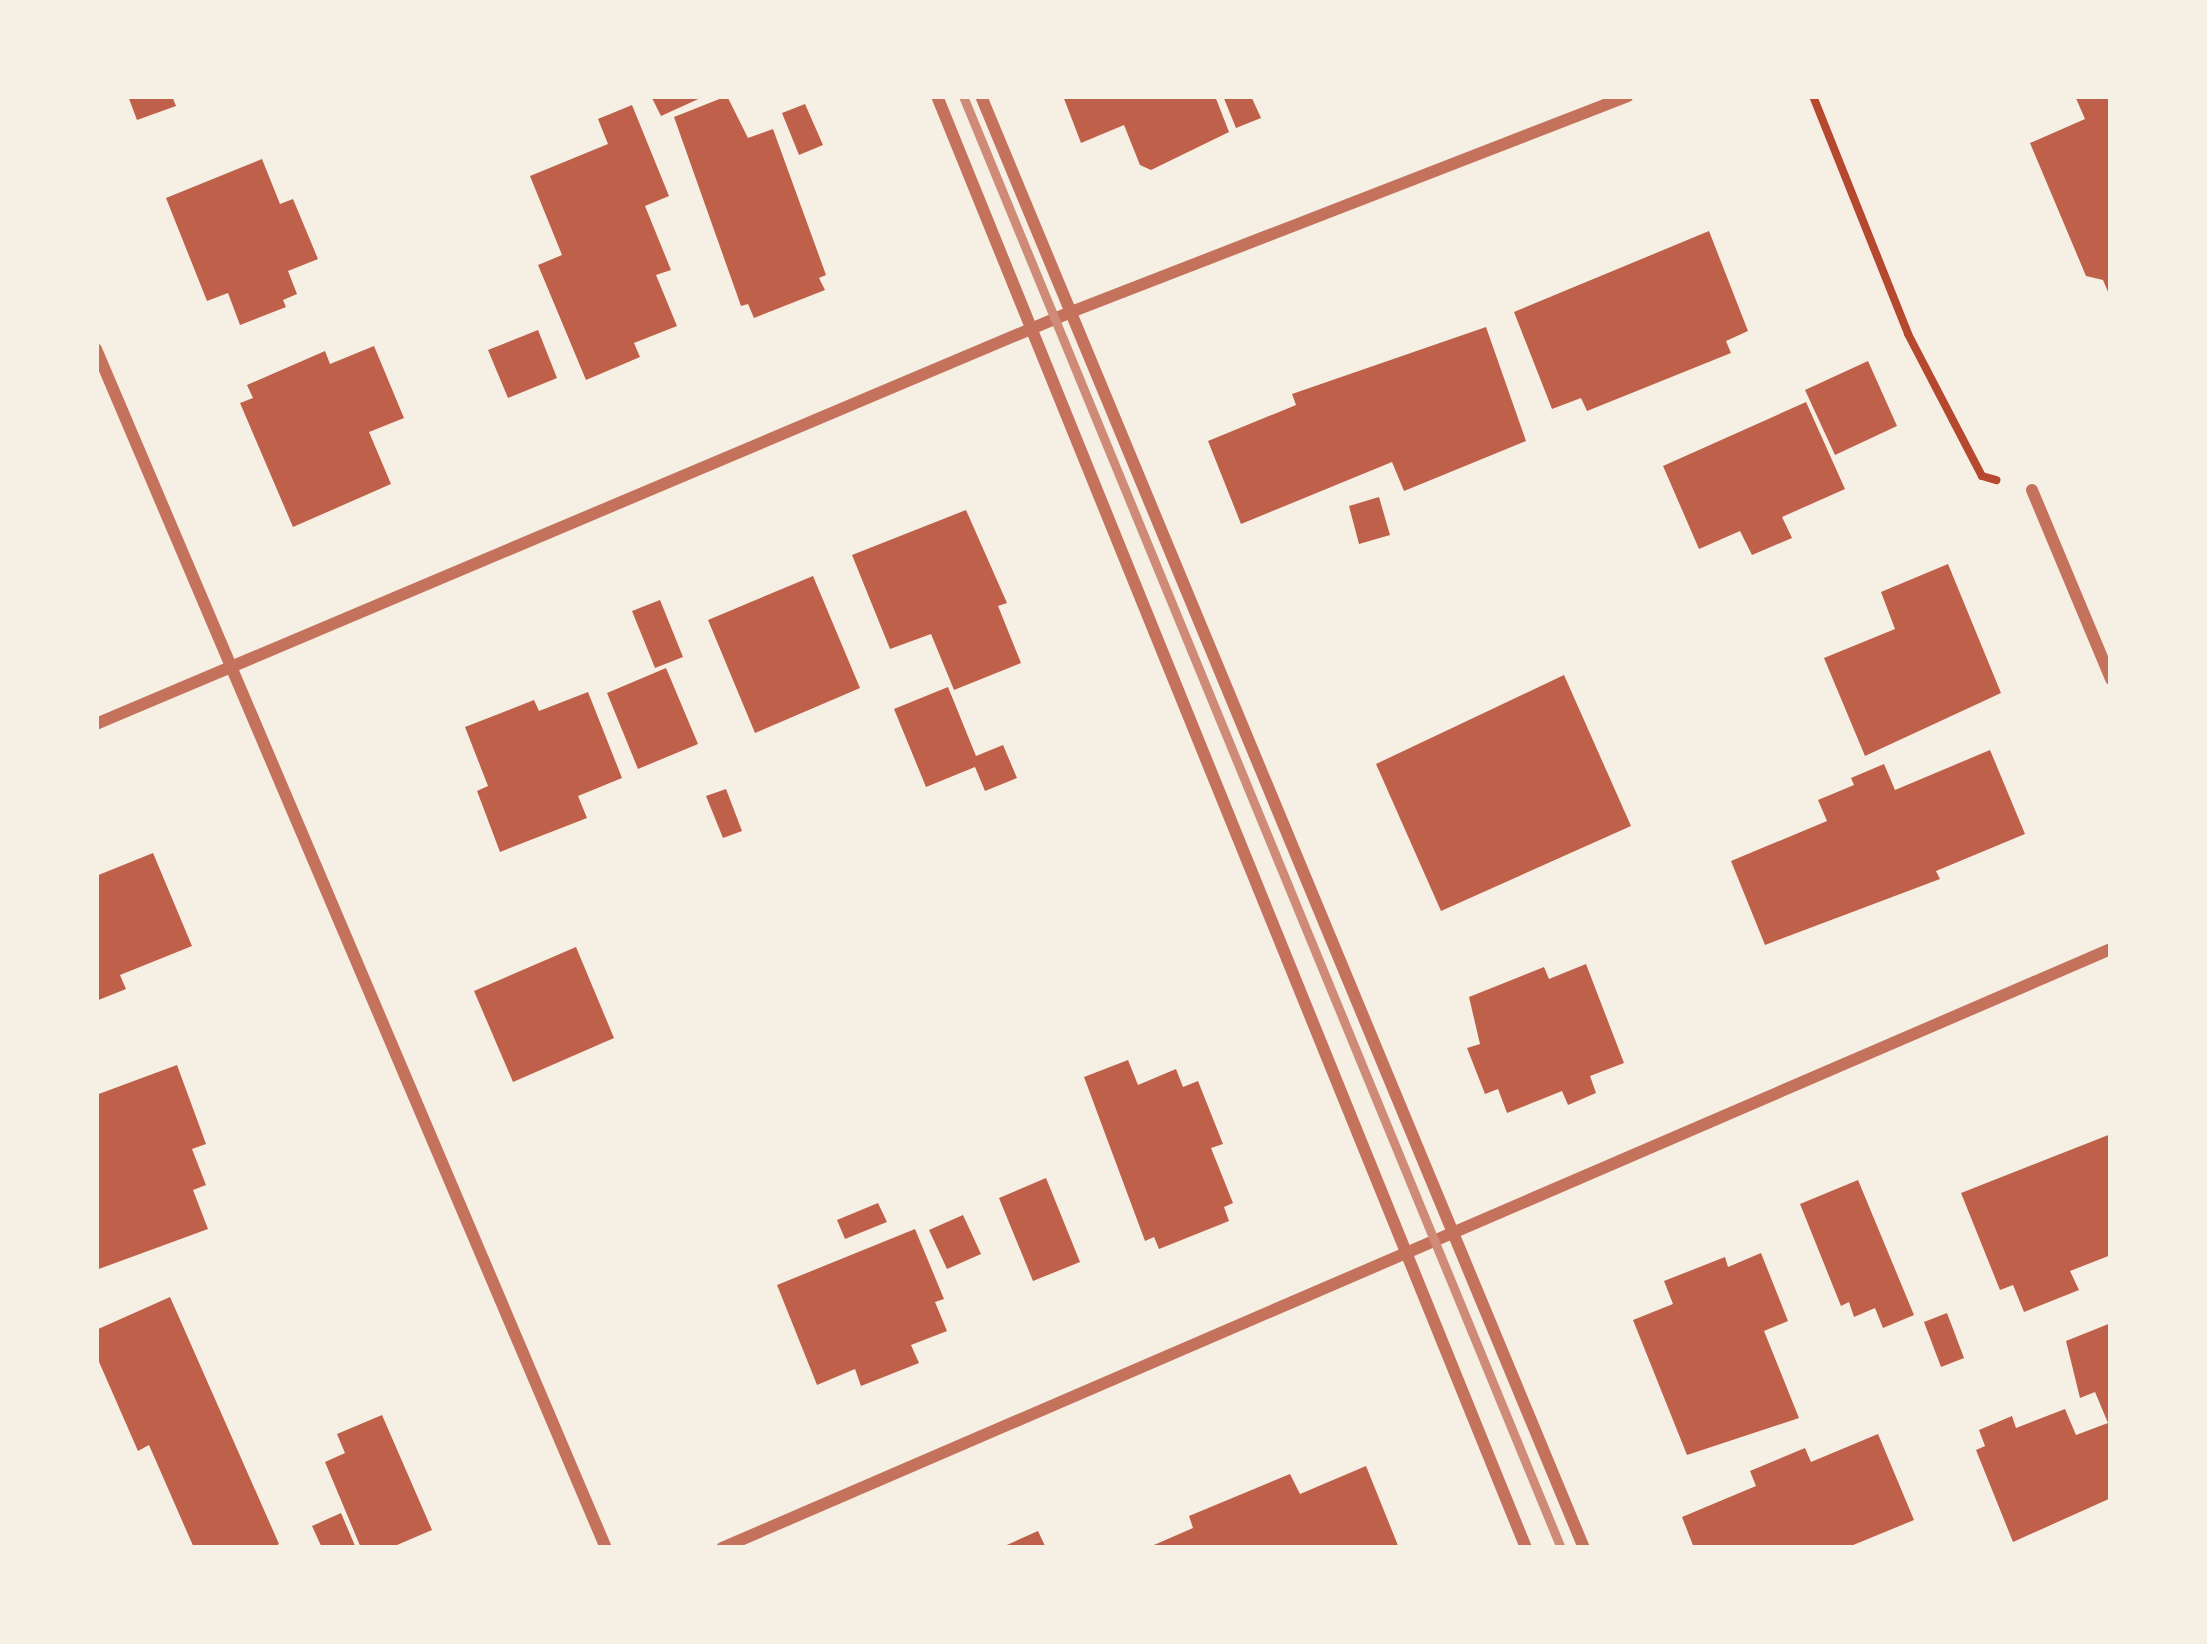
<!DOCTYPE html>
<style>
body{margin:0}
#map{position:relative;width:2207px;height:1644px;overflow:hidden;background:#f6efe4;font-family:"Roboto Condensed",sans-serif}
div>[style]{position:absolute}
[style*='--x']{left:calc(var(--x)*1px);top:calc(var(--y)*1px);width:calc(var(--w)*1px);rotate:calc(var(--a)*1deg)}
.building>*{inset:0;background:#bf614a}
.path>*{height:8px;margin:-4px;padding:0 4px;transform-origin:4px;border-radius:4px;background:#b5482f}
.minor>*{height:12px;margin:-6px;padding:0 6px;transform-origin:6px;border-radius:6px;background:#c5725c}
.rail>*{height:9px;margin:-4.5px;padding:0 4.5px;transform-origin:4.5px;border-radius:4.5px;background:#cf8b77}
span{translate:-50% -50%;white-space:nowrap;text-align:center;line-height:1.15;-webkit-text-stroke:10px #f6efe4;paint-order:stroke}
.frame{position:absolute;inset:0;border:99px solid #f6efe4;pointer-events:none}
</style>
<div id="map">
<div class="building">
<i style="clip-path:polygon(128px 96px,172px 96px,176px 106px,137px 120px)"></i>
<i style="clip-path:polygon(651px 96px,705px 96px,661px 116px)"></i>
<i style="clip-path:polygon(727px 96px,748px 138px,773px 129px,826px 275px,819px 278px,825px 290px,754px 318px,748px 304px,741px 306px,674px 117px)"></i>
<i style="clip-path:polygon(1063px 96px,1215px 96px,1229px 132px,1151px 170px,1140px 165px,1124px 125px,1081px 143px)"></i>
<i style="clip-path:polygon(1223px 96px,1251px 96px,1261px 118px,1236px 128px)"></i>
<i style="clip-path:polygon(2075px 96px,2111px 96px,2111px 299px,2103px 280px,2086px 276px,2030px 143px,2085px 119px)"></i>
<i style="clip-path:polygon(805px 104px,823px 145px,799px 155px,782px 113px)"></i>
<i style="clip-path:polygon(632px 105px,669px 196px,645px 206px,671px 270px,656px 275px,677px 326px,634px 343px,640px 357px,586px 380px,538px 265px,562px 255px,530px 176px,608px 144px,598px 119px)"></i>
<i style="clip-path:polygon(262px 159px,280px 204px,293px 199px,318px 259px,288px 271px,297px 294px,283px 300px,286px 307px,240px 325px,228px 293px,207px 301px,166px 198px)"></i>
<i style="clip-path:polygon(1709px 231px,1748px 331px,1726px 341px,1731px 353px,1587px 411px,1581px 398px,1552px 409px,1514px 312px)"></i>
<i style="clip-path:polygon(1486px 327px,1526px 441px,1404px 491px,1392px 462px,1241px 524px,1208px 441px,1296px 405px,1292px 394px)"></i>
<i style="clip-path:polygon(538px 330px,557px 378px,508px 398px,488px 350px)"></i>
<i style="clip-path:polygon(374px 346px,404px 418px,369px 432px,391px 484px,293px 527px,240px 403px,253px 398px,247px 385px,325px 351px,330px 364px)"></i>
<i style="clip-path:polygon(1868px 361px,1897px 426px,1835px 455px,1805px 390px)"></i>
<i style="clip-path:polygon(1806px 402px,1845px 489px,1782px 517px,1792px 538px,1752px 555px,1740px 531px,1699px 549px,1663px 466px)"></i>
<i style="clip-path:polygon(1379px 497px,1390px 535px,1359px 544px,1349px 506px)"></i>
<i style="clip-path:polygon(966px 510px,1007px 603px,998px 606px,1021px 663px,954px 690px,931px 634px,890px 649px,852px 555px)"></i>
<i style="clip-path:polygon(1948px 564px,2001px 693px,1865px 756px,1824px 658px,1895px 629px,1881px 592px)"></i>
<i style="clip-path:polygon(813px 576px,860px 688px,755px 733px,708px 620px)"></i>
<i style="clip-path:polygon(660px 600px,683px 657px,655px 668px,632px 611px)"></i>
<i style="clip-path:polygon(666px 668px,698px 744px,638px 769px,607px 693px)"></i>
<i style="clip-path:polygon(1564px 675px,1631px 826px,1441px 911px,1376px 764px)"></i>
<i style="clip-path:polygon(948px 687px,976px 756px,1003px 745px,1017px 778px,985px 791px,975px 767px,926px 787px,894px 709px)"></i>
<i style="clip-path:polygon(588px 692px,622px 778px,578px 796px,587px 818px,500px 852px,477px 791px,488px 786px,465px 727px,534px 700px,539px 711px)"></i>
<i style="clip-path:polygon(1990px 750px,2025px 834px,1936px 871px,1940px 879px,1765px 945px,1731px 861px,1827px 821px,1818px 800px,1854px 785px,1851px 778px,1884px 764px,1895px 790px)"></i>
<i style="clip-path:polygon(726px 789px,742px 831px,723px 838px,706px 796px)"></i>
<i style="clip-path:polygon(153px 853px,192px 946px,120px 975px,126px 989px,96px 1001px,96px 876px)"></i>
<i style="clip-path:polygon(576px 947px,614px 1038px,513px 1082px,474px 991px)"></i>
<i style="clip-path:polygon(1586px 964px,1624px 1063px,1590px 1076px,1596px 1093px,1568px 1105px,1562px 1091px,1507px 1113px,1498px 1089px,1485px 1094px,1467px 1048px,1480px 1044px,1469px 997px,1544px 967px,1549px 979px)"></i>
<i style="clip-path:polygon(1128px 1060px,1138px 1085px,1176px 1069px,1183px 1087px,1198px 1081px,1223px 1144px,1211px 1148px,1233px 1203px,1224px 1207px,1229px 1221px,1159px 1249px,1154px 1237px,1145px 1241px,1084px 1077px)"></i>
<i style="clip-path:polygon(177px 1065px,206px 1144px,192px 1149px,206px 1185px,193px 1190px,208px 1229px,96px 1270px,96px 1095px)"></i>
<i style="clip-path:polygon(2111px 1134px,2111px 1255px,2070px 1271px,2079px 1290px,2024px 1312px,2013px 1285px,2000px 1290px,1961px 1193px)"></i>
<i style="clip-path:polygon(1046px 1178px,1080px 1262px,1033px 1281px,999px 1198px)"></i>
<i style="clip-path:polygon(1858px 1180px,1914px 1315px,1883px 1328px,1875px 1308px,1854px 1317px,1849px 1302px,1841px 1306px,1800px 1204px)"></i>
<i style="clip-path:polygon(878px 1203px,887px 1222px,845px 1239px,837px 1220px)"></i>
<i style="clip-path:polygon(963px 1215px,981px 1254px,947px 1269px,929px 1230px)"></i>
<i style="clip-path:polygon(915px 1229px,944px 1299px,935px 1302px,947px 1331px,911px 1345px,919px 1363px,861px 1386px,855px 1369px,817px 1385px,777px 1285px)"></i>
<i style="clip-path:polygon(1761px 1253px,1788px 1321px,1764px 1331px,1799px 1418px,1687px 1455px,1633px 1320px,1673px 1304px,1664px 1281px,1725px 1257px,1728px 1267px)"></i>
<i style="clip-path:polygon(170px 1297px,279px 1544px,273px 1548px,194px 1548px,149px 1445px,138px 1451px,96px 1355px,96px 1330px)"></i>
<i style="clip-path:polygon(1947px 1313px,1964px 1358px,1941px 1367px,1924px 1322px)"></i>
<i style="clip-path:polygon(2111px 1323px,2111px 1498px,2013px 1542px,1976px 1450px,1985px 1446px,1979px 1430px,2012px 1416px,2016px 1428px,2065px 1409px,2076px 1435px,2108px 1423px,2095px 1392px,2080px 1398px,2066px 1341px)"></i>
<i style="clip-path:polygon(382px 1415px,432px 1530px,390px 1548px,361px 1548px,325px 1462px,345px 1453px,337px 1434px)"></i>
<i style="clip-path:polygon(1878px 1434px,1914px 1520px,1846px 1548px,1694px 1548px,1682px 1517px,1756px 1486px,1750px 1471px,1805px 1448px,1811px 1462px)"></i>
<i style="clip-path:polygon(1366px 1466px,1399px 1548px,1147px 1548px,1193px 1528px,1189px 1516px,1290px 1474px,1300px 1494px)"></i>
<i style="clip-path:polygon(341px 1513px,356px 1548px,322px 1548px,312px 1526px)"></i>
<i style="clip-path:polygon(1038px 1531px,1046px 1548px,1000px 1548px)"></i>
</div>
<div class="path">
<i style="--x:1813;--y:96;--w:256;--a:68.2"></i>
<i style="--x:1908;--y:334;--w:160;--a:62.5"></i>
<i style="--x:1982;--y:476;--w:15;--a:16"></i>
</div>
<div class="minor">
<i style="--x:937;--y:96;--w:1567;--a:67.92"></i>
<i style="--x:981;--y:96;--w:1572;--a:67.45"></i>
<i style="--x:96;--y:349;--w:1303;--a:66.96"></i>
<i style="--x:2032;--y:490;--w:205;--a:67.3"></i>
<i style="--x:96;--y:724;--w:1058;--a:-22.91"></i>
<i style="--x:1071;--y:312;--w:597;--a:-21.2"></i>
<i style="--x:722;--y:1548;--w:1513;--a:-23.33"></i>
</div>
<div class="rail">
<i style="--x:963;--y:96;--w:1570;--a:67.62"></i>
</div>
<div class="frame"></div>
</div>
